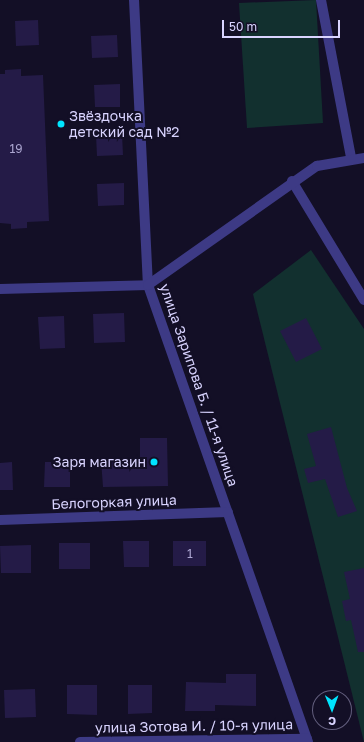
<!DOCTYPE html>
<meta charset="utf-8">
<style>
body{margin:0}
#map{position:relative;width:364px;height:742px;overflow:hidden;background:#130f26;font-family:"Golos Text",sans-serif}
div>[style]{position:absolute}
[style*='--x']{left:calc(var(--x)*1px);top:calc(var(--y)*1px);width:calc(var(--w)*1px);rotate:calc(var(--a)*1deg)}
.green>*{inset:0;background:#12302f}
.building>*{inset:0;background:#241b47}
.minor>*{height:10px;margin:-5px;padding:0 5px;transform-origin:5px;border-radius:5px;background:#3d3a85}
.dots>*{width:11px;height:11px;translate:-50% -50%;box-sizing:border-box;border:2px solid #130f26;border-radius:50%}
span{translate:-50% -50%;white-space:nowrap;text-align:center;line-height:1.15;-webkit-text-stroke:4px #130f26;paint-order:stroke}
.number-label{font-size:12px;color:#aca6d1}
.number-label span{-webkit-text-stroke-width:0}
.poi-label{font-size:14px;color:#d9d4ff}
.left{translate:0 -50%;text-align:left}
.right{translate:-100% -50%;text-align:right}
.street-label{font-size:14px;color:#d9d4ff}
.north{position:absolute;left:312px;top:690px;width:40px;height:40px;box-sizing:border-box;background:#130f26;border:1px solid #625e7d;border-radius:50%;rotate:179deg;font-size:11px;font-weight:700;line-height:16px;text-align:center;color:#d9d4ff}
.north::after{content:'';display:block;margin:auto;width:14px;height:18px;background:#00e5ff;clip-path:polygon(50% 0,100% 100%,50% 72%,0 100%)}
.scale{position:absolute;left:222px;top:20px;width:118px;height:18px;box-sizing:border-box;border:2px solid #d9d4ff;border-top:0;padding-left:5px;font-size:12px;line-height:14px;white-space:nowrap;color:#d9d4ff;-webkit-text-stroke:3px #130f26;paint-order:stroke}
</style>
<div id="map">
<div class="green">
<i style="clip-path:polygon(316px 0,323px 123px,247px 128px,239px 3px)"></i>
<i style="clip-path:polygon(311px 250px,364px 329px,364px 742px,253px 294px)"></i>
</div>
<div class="building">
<i style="clip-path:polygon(38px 20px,39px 45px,16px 46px,15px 21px)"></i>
<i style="clip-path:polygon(117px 35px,118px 57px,92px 58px,91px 36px)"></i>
<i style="clip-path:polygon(21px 69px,21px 76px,43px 75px,49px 221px,27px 222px,27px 228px,11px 229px,11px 224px,0 223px,0 74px,5px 74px,5px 70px)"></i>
<i style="clip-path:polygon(120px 84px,120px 107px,95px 107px,94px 85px)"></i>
<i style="clip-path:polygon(122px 134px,123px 155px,97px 156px,96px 135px)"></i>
<i style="clip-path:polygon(124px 183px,124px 205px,98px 206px,97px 184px)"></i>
<i style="clip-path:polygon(124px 313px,125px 342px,94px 343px,93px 314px)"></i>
<i style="clip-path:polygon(64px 316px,65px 348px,40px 349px,38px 317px)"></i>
<i style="clip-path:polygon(306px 318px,322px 349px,296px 362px,280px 331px)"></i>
<i style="clip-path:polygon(331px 427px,347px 488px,357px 511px,338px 517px,325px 479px,308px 483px,304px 469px,316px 466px,307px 434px)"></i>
<i style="clip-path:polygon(140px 438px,167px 438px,168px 486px,103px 487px,101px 460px,140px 458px)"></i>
<i style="clip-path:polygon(12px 462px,13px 490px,0 490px,0 463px)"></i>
<i style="clip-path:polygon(45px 462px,70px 462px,70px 487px,44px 487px)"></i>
<i style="clip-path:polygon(123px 541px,149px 541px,149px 567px,124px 567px)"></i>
<i style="clip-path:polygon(173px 541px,206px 541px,206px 566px,173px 566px)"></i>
<i style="clip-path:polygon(59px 543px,90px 543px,90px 569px,59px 569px)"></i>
<i style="clip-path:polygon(31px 545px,31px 573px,1px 573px,0 546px)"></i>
<i style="clip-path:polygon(364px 568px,364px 652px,358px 652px,351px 620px,346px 621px,342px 601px,350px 599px,344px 572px)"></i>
<i style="clip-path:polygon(226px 674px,256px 674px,256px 706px,215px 705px,215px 711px,185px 711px,186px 682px,226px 683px)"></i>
<i style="clip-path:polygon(67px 685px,97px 685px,97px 715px,67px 714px)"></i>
<i style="clip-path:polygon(128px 685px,152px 685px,152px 713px,128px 714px)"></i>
<i style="clip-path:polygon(35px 689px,36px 717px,5px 718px,4px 690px)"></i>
</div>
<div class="minor">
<i style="--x:134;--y:0;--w:285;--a:87.2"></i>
<i style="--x:148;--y:285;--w:484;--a:70.7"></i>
<i style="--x:321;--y:0;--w:161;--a:79.2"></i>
<i style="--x:292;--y:181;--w:139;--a:58.8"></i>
<i style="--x:0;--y:289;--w:148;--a:-1.5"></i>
<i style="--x:148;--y:285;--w:207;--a:-35.2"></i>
<i style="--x:317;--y:166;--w:48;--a:-9.7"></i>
<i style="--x:0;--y:520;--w:228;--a:-2"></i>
<i style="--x:80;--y:742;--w:227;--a:-0.8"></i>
</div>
<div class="dots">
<i style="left:61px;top:124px;background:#00e5ff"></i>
<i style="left:154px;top:462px;background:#00e5ff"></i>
</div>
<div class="number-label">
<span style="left:16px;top:149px">19</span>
<span style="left:190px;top:554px">1</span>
</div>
<div class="poi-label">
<span class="left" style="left:69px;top:124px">Звёздочка<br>детский сад №2</span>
<span class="right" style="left:146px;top:462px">Заря магазин</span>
</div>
<div class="street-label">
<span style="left:199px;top:385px;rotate:71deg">улица Зарипова Б. / 11-я улица</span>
<span style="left:114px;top:502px;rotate:-2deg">Белогоркая улица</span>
<span style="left:194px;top:726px;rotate:-1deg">улица Зотова И. / 10-я улица</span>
</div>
<div class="north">С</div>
<div class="scale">50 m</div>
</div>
